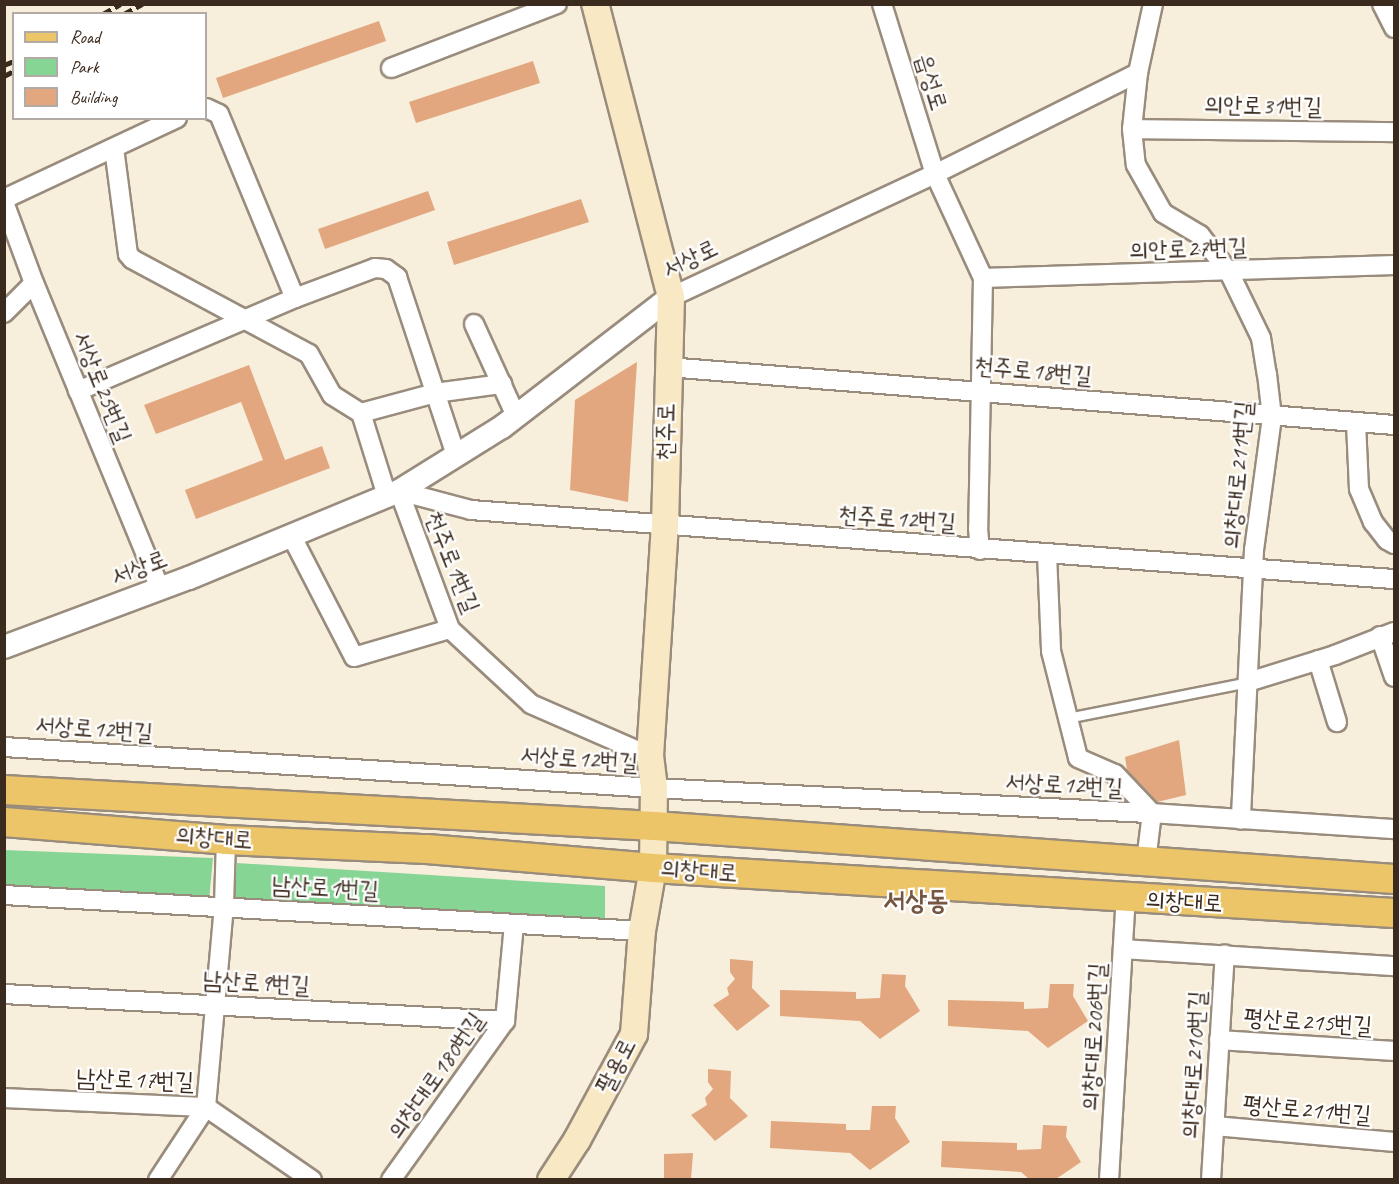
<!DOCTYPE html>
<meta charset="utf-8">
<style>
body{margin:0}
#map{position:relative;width:1399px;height:1184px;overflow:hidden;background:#f7eedc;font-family:Caveat,"Poor Story",sans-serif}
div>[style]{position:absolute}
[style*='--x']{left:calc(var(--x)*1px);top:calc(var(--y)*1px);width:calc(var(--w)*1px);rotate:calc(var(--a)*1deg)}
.green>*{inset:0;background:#87d594}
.building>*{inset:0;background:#e2a77f}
.roads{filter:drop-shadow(2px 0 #998c7d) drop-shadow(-2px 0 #998c7d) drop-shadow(0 2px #998c7d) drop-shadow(0 -2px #998c7d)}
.service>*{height:9px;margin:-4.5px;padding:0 4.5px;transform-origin:4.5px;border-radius:4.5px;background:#fff}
.minor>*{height:18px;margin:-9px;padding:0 9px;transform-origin:9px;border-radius:9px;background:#fff}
.tertiary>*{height:22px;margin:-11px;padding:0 11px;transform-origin:11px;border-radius:11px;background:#fff}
.secondary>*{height:26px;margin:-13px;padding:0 13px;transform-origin:13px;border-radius:13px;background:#f8e8c3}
.primary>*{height:28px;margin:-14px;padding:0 14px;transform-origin:14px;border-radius:14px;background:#edc569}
.rail>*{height:4.5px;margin-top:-2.25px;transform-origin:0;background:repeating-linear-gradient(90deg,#3b2a1e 0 9px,transparent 0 13.5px)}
span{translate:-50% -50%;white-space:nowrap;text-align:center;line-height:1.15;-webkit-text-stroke:4.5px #fff;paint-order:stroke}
.street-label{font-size:24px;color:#3b2a1e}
.quarter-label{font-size:27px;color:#755640;font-weight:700}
.frame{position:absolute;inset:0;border:6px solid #3b2a1e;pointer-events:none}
.legend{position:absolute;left:12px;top:12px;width:195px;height:108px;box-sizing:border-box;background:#fff;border:2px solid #b1aaa5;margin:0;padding:8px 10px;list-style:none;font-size:18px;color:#3b2a1e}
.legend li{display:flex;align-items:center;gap:12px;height:30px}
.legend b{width:30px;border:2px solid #b1aaa5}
</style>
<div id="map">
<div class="green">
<i style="clip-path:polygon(4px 850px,213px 858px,209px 900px,5px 889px)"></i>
<i style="clip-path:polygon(237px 863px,605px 886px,605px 922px,233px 900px)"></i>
</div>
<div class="building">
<i style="clip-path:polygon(379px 21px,386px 41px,223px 98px,216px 78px)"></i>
<i style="clip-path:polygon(533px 61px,540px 83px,416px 123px,409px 102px)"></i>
<i style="clip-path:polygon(428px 191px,435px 210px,325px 249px,318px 229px)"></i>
<i style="clip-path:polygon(581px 199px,589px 222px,454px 265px,447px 242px)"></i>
<i style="clip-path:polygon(637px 362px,628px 502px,570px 490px,575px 400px)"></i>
<i style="clip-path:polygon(249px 365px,285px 460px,322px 446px,330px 468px,196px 519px,185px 490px,263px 460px,241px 402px,156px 434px,144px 405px)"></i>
<i style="clip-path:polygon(1179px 740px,1186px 795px,1157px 802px,1127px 770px,1125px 757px)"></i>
<i style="clip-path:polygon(730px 959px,753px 961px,752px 988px,770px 1006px,737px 1031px,713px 1005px,729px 995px,727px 988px,735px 979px,730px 972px)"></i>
<i style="clip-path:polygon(882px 974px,906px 975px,905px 986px,920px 1011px,880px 1039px,860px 1021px,780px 1016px,780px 990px,856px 992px,856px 999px,880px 998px)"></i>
<i style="clip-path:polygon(1050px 984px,1074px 984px,1073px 996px,1088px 1021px,1048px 1048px,1028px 1031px,948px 1026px,948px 1000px,1024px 1002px,1024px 1009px,1048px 1008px)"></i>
<i style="clip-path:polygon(708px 1069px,731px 1071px,730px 1098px,748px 1116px,715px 1141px,691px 1115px,707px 1105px,705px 1098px,713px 1089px,708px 1082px)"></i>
<i style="clip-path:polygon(872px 1106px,896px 1106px,895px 1118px,910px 1142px,870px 1170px,850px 1153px,770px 1148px,771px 1121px,846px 1124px,846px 1130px,870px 1130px)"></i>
<i style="clip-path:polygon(1043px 1125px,1067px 1126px,1066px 1137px,1081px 1162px,1056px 1179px,1029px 1179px,1021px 1172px,941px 1167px,942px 1141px,1017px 1143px,1017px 1150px,1041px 1149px)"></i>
<i style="clip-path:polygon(693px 1153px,691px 1179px,664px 1179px,664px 1154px)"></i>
</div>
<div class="roads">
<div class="service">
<i style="--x:1067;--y:718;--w:185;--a:-11.2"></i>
</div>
<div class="minor">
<i style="--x:882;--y:4;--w:178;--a:72.7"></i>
<i style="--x:935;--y:174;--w:115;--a:65.2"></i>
<i style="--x:983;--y:278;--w:250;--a:91.1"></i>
<i style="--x:978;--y:528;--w:22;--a:85"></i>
<i style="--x:1153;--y:4;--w:71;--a:102.3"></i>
<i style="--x:1138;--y:73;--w:56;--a:96.1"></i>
<i style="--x:1132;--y:129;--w:36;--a:84"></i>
<i style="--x:1136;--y:165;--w:55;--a:60.6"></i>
<i style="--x:1163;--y:213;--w:43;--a:30.7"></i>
<i style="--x:1200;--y:235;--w:47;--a:51.9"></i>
<i style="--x:1229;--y:272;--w:73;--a:64.1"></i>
<i style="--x:1261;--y:338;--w:36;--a:81"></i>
<i style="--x:1267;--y:374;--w:43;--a:83.4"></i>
<i style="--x:1272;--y:417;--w:134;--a:97.7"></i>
<i style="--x:1254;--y:550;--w:270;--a:92.8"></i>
<i style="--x:1382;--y:4;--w:27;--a:63"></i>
<i style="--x:391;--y:68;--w:178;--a:-21.1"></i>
<i style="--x:206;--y:108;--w:14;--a:25"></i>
<i style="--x:219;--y:114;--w:199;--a:67.6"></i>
<i style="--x:1132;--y:129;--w:262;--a:0.7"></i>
<i style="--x:114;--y:148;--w:107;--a:82.5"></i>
<i style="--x:128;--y:254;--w:6;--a:51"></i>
<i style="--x:132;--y:259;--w:201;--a:28.2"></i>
<i style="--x:309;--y:354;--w:47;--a:60.7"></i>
<i style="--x:332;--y:395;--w:34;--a:32"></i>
<i style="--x:361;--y:413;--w:87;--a:72.6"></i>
<i style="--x:4;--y:199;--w:191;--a:-25.1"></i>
<i style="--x:4;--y:202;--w:86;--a:69.7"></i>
<i style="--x:34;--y:283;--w:331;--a:67.6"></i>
<i style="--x:983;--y:278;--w:411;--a:-1.8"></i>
<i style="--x:671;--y:297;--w:291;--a:-25"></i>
<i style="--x:935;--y:174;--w:227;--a:-26.5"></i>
<i style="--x:4;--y:313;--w:42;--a:-45"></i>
<i style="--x:474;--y:324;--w:101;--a:65.5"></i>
<i style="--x:667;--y:367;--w:729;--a:4.56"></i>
<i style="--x:78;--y:391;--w:236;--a:-23.2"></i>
<i style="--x:295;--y:298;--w:85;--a:-20.6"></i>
<i style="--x:375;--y:268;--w:11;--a:5"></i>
<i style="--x:386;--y:269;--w:14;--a:36"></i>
<i style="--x:397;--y:277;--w:188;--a:71.7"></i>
<i style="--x:361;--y:413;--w:77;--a:-15.1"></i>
<i style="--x:435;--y:393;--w:68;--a:-7.7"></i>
<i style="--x:1356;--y:423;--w:66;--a:87.4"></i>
<i style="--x:1359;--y:489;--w:36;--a:67"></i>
<i style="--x:1373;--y:522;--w:23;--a:52"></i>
<i style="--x:1387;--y:540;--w:8;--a:30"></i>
<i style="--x:399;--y:491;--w:74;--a:14.8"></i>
<i style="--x:471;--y:510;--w:926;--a:4.28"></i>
<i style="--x:399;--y:491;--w:147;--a:69.7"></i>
<i style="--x:450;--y:629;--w:110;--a:42.8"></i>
<i style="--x:531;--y:704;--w:130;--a:23.6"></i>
<i style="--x:291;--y:535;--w:137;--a:62.7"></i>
<i style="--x:354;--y:657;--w:100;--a:-16.3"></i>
<i style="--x:1047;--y:554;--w:97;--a:87.6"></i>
<i style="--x:1051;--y:651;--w:110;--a:75.8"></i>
<i style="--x:1078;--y:758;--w:40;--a:23.4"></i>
<i style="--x:1115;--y:774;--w:54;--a:46.5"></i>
<i style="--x:1152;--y:813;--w:48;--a:97.1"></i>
<i style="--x:1380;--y:636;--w:43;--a:71.1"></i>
<i style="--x:1318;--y:660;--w:65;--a:73"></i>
<i style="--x:1248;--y:682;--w:91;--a:-17.2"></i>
<i style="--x:1335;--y:655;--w:63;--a:-21.3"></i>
<i style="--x:4;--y:747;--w:651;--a:3.61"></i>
<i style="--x:654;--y:788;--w:499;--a:2.9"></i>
<i style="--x:1152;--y:813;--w:243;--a:3.8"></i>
<i style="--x:4;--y:895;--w:639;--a:3.23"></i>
<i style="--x:1123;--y:949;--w:272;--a:3.6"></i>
<i style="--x:4;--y:994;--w:502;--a:3.08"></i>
<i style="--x:1219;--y:1040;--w:175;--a:3.6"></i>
<i style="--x:4;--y:1098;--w:202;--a:2.6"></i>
<i style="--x:206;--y:1107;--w:129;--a:34.6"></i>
<i style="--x:1215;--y:1126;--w:180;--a:5.1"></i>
<i style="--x:158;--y:1180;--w:87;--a:-56.7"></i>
<i style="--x:206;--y:1107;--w:202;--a:-84.9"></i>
<i style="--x:224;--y:906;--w:66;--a:-88.3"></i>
<i style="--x:391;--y:1180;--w:196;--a:-54.4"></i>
<i style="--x:505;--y:1021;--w:97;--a:-84.7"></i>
<i style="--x:1109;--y:1180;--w:283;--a:-86.6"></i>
<i style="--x:1211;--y:1180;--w:226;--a:-86.5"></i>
</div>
<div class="tertiary">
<i style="--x:4;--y:647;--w:197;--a:-20.5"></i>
<i style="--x:189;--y:578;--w:227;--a:-22.5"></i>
<i style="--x:399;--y:491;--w:121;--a:-31.9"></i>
<i style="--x:502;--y:427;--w:213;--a:-37.6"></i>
</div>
<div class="secondary">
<i style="--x:551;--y:1180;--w:48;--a:-57"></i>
<i style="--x:577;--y:1140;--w:120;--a:-61.7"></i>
<i style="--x:634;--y:1034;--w:103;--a:-85.6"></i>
<i style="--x:642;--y:931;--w:64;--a:-80.1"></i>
<i style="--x:653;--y:868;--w:80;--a:-89.3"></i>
<i style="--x:654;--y:788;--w:32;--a:-97"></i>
<i style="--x:650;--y:756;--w:230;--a:-86.3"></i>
<i style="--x:665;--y:526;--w:229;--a:-88.5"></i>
<i style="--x:671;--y:297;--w:303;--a:-104.5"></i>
</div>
<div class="primary">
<i style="--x:4;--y:790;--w:651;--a:3.17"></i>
<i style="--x:654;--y:826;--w:742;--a:4.1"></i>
<i style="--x:4;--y:822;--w:223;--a:4.6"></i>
<i style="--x:226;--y:840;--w:201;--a:2.6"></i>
<i style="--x:427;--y:849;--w:227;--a:4.8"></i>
<i style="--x:653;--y:868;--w:742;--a:3.48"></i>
</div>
</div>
<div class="rail">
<i style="--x:103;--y:14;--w:20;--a:-30"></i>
<i style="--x:124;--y:14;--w:21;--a:-29"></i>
<i style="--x:4;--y:65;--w:11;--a:-22"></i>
<i style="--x:4;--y:76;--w:11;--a:-27"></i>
</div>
<div class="street-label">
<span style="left:931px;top:82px;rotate:73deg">읍성로</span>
<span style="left:1263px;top:106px;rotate:1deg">의안로31번길</span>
<span style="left:1188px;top:249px;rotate:-2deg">의안로27번길</span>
<span style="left:690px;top:259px;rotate:-26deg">서상로</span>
<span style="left:1033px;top:371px;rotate:5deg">천주로18번길</span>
<span style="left:102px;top:387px;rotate:68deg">서상로25번길</span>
<span style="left:666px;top:432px;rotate:-89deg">천주로</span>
<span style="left:1238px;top:475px;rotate:-85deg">의창대로211번길</span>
<span style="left:897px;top:519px;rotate:4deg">천주로12번길</span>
<span style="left:452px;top:562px;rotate:68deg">천주로1번길</span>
<span style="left:139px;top:568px;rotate:-21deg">서상로</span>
<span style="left:94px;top:729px;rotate:4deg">서상로12번길</span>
<span style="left:579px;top:759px;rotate:4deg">서상로12번길</span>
<span style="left:1064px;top:785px;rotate:3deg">서상로12번길</span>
<span style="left:214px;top:838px;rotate:4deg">의창대로</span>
<span style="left:699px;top:871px;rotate:4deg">의창대로</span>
<span style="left:325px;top:888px;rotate:3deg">남산로1번길</span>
<span style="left:1184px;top:902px;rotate:3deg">의창대로</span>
<span style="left:256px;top:983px;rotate:3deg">남산로9번길</span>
<span style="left:1308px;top:1022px;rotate:4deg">평산로215번길</span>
<span style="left:1094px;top:1037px;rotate:-87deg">의창대로206번길</span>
<span style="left:1194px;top:1065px;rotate:-87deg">의창대로210번길</span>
<span style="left:616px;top:1066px;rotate:-63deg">팔용로</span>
<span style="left:436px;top:1076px;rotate:-55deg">의창대로180번길</span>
<span style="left:135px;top:1080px;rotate:2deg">남산로17번길</span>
<span style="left:1307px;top:1110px;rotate:5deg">평산로211번길</span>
</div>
<div class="quarter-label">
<span style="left:916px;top:901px">서상동</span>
</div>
<div class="frame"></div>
<ul class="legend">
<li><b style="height:8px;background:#edc569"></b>Road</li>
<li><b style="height:16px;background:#87d594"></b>Park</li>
<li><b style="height:16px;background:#e2a77f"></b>Building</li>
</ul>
</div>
